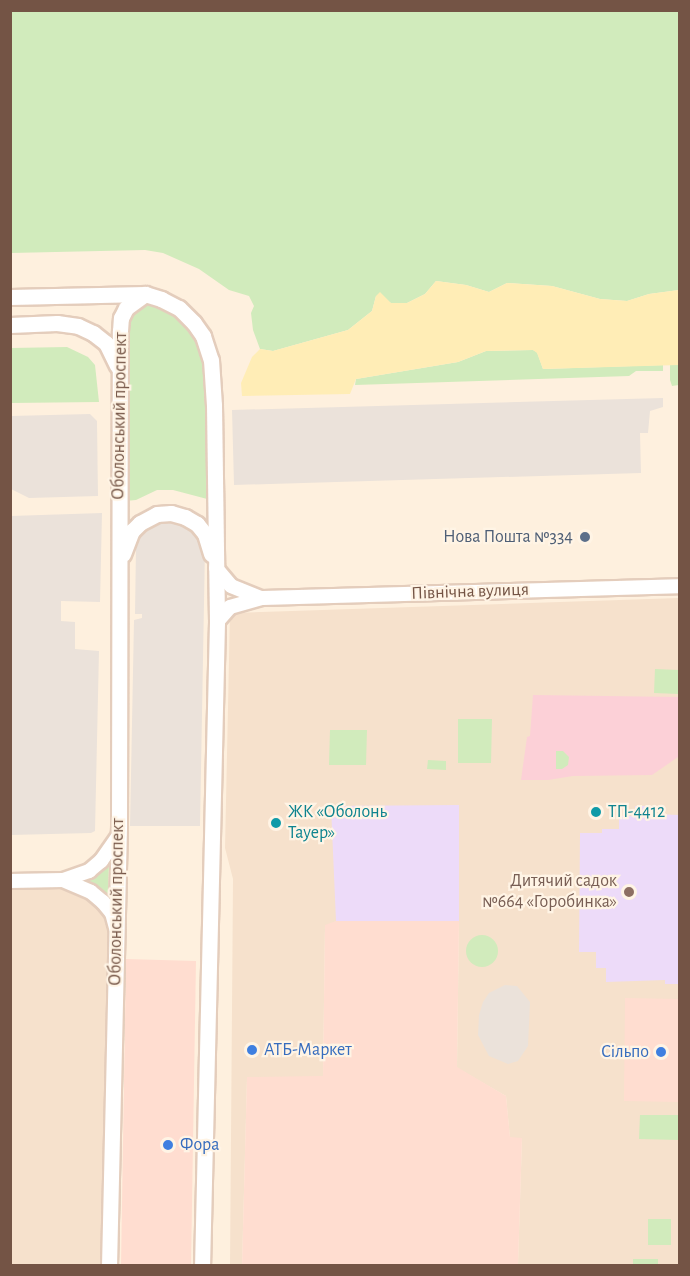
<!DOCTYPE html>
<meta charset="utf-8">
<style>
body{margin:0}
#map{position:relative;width:690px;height:1276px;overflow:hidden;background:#fef0de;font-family:"Alegreya Sans",sans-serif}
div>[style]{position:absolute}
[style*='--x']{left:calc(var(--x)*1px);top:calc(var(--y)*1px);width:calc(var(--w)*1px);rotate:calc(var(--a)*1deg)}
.residential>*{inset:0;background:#f6e1cc}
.commercial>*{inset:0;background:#ffddd0}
.industrial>*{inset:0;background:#ebe2da}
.education>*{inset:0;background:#eddbf9}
.medical>*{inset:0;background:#fcd0d7}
.green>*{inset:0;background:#d1ebbc}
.round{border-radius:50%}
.sand>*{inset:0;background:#ffedb6}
.roads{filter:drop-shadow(2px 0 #e4cdbc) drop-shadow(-2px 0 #e4cdbc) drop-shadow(0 2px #e4cdbc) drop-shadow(0 -2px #e4cdbc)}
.tertiary>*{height:14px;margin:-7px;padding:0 7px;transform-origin:7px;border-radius:7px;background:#fff}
.secondary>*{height:15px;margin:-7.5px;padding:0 7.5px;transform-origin:7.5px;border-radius:7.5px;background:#fff}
.dots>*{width:16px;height:16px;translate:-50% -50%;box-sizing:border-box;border:3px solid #fff4e5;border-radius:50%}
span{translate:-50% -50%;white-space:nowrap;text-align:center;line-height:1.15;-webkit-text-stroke:4.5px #fff4e5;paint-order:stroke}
.street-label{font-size:18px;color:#745445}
.service-label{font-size:18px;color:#4e5e75}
.right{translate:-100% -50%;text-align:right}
.culture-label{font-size:18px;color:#0d838f}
.left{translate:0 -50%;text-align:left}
.education-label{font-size:18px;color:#785e54}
.shop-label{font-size:18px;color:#366cbe}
.frame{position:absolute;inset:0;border:12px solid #745445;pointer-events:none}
</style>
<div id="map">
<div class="residential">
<i style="clip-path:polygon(679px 598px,679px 1265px,518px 1265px,522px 1138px,510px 1138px,506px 1096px,457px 1068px,459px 922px,325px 925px,323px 1077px,247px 1078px,242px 1265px,230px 1266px,233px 879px,225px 848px,230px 613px)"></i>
<i style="clip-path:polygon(61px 887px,88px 897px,100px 906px,107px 916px,109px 930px,100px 1265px,11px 1265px,10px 888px)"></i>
</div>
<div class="commercial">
<i style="clip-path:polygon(336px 921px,459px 921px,457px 1067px,506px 1096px,510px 1137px,522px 1138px,518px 1265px,242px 1266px,247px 1077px,323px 1076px,325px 925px)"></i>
<i style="clip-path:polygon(126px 959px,196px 961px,191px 1265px,121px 1265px)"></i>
<i style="clip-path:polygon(625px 998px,679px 999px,679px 1102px,624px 1101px)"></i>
</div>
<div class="industrial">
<i style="clip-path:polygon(663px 398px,663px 407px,650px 411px,648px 433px,640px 433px,641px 473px,234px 485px,232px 410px)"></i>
<i style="clip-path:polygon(90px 414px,97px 421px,98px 496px,29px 498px,11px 489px,11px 416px)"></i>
<i style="clip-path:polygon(102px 513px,100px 602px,61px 601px,61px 621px,75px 622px,75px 649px,99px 651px,95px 831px,91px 833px,11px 835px,11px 516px)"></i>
<i style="clip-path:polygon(162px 518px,188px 521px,205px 547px,200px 826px,130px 826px,134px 620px,142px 618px,142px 614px,135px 614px,136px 547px,141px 530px)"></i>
<i style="clip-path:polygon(505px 985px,517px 986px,530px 1002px,528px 1046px,518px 1061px,508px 1064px,489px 1056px,478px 1035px,479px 1015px,483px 1002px,489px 993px)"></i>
</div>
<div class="education">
<i style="clip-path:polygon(459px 805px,459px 921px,336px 921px,331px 806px)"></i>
<i style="clip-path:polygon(635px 806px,653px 806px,653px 814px,679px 815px,679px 984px,665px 984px,665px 980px,606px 982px,606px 968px,596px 968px,596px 952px,579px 952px,580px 833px,602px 833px,602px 829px,619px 829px,619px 816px,635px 816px)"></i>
</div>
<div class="medical">
<i style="clip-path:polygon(533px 695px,678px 697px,678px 757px,652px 775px,573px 776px,548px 780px,521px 780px,527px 737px,530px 736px)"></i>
</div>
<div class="green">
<i style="clip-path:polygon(10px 11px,679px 11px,679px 290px,649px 294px,627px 301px,600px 299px,552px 286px,507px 283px,489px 292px,466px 285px,436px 281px,425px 294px,407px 303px,391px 303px,376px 296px,372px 311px,348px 330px,273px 351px,260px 349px,253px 330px,251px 313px,254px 306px,249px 296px,229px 290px,199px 269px,163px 253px,145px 250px,11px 253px)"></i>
<i style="clip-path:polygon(150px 303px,178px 317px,195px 338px,200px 351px,204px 366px,211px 500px,173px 490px,157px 490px,136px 500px,125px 501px,129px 444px,127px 318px,140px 304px)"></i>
<i style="clip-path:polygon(67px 347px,88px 357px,95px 365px,99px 402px,11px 403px,11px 348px)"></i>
<i style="clip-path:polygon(533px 350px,537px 352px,543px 369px,663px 365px,663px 371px,636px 371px,629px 376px,355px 385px,356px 379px,458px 362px,486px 351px)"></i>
<i style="clip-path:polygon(670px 365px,679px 365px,679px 385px,672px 386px,670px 380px)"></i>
<i style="clip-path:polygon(655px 669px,679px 670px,679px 694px,654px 693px)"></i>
<i style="clip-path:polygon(458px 719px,492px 719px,491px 763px,458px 763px)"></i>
<i style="clip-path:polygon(330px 730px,367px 730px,366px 765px,329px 765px)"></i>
<i style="clip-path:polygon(556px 751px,563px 751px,569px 757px,568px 765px,562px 769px,556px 769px)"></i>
<i style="clip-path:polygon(428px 760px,446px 761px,446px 770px,427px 769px)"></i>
<i style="clip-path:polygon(109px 862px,108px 895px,82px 878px)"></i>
<i class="round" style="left:466px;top:935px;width:32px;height:32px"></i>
<i style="clip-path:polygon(640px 1115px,679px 1115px,679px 1140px,639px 1139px)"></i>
<i style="clip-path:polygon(648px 1219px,671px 1219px,671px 1245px,648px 1245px)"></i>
<i style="clip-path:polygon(633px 1259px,658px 1259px,658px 1265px,633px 1265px)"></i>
</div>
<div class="sand">
<i style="clip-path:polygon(436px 281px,466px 285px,489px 292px,507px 283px,552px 286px,600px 299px,627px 301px,649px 294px,679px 290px,679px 365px,543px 369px,537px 353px,533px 350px,486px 351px,458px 362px,356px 379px,350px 394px,242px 396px,241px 383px,252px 357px,260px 349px,273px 351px,348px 330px,372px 311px,376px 296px,380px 292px,391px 303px,407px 303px,425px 294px)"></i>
</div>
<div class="roads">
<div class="tertiary">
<i style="--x:216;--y:568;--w:23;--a:50"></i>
<i style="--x:231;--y:586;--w:32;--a:22"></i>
<i style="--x:217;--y:622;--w:20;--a:-49"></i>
<i style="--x:230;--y:607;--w:32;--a:-16"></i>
<i style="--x:261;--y:598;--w:419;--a:-1.6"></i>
<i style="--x:63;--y:880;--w:30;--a:23"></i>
<i style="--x:91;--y:892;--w:16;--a:40"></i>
<i style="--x:103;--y:902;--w:14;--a:51"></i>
<i style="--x:112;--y:913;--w:16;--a:75"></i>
<i style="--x:10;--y:881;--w:53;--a:-1.1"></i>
<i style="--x:63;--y:880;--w:28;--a:-19"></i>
<i style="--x:89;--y:871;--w:16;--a:-40"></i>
<i style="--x:101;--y:861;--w:32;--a:-55"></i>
</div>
<div class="secondary">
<i style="--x:10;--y:297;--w:135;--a:-1.3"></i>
<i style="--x:145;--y:294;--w:17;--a:17"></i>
<i style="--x:161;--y:299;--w:20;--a:27"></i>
<i style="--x:179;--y:308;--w:21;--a:45"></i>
<i style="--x:194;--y:323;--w:16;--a:55"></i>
<i style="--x:203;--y:336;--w:25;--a:72"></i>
<i style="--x:211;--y:360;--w:45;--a:86.2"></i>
<i style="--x:214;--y:405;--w:217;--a:89.2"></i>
<i style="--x:217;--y:622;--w:644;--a:91.33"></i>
<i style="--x:10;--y:325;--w:47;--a:-2.4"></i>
<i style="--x:57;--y:323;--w:21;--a:8"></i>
<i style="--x:78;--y:326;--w:17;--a:25"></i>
<i style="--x:93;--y:333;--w:16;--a:38"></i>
<i style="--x:106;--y:343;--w:25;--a:64"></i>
<i style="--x:123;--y:554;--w:25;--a:-69"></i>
<i style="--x:132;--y:531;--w:11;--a:-45"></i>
<i style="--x:140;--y:523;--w:19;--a:-28"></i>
<i style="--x:157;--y:514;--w:14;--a:-4"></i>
<i style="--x:171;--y:513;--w:15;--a:16"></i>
<i style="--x:185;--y:517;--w:14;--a:30"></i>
<i style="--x:197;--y:524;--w:13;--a:51"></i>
<i style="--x:205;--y:534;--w:21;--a:73"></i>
<i style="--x:109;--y:1266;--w:438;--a:-88.7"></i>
<i style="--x:119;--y:828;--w:497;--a:-89.9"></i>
<i style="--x:120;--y:331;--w:13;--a:-86"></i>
<i style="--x:121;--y:318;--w:11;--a:-63"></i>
<i style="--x:126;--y:308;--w:24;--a:-36"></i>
</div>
</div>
<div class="dots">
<i style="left:585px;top:537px;background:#5c6f8a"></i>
<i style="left:596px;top:812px;background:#0f9aa8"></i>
<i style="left:276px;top:823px;background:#0f9aa8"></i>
<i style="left:629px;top:892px;background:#8d6e63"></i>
<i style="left:252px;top:1050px;background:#3f7fe0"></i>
<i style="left:661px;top:1052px;background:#3f7fe0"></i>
<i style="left:168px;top:1145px;background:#3f7fe0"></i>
</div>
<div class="street-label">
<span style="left:120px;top:416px;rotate:-89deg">Оболонський проспект</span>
<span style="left:470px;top:592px;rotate:-2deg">Північна вулиця</span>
<span style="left:117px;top:902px;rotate:-89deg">Оболонський проспект</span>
</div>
<div class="service-label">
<span class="right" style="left:573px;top:537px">Нова Пошта №334</span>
</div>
<div class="culture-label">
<span class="left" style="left:608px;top:812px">ТП-4412</span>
<span class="left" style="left:288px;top:823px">ЖК «Оболонь<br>Тауер»</span>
</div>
<div class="education-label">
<span class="right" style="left:617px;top:892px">Дитячий садок<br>№664 «Горобинка»</span>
</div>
<div class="shop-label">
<span class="left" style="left:264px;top:1050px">АТБ-Маркет</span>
<span class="right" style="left:649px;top:1052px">Сільпо</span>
<span class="left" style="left:180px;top:1145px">Фора</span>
</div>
<div class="frame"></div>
</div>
